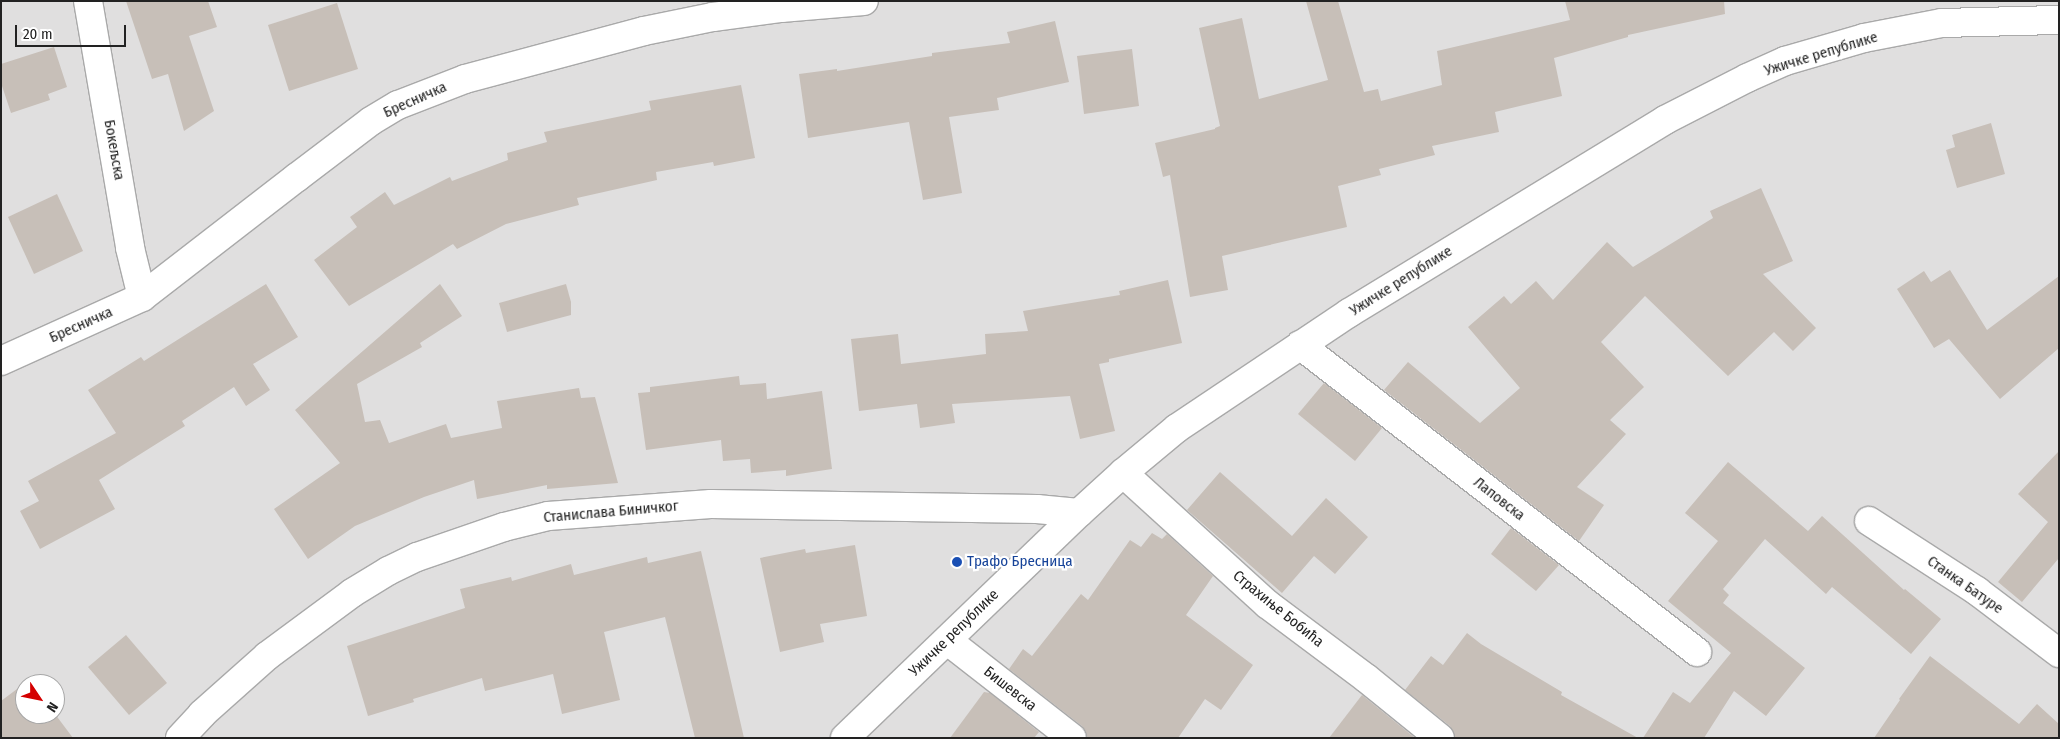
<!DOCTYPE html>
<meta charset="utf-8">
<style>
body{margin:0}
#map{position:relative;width:2060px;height:739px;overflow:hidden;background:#f2efe9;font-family:"Fira Sans Condensed",sans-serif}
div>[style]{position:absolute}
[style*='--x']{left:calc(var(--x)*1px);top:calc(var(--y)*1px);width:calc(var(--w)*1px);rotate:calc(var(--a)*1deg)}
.residential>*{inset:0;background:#e0dfdf}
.building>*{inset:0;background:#c7bfb8}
.roads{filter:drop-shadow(1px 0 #a9a9a9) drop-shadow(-1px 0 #a9a9a9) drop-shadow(0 1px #a9a9a9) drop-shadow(0 -1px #a9a9a9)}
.minor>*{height:28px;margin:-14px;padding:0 14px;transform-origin:14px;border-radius:14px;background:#fff}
.tertiary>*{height:28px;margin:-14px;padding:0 14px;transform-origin:14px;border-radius:14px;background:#fff}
.dots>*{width:14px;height:14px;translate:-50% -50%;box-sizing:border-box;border:2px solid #fff;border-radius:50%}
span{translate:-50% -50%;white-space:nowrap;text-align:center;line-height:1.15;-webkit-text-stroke:4.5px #fff;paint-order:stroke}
.street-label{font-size:15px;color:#222}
.transit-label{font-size:15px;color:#164399}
.left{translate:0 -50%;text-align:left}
.frame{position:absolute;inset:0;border:2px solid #222;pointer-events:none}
.north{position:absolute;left:15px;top:674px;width:50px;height:50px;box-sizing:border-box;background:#fff;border:1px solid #a7a7a7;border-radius:50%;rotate:124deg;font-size:14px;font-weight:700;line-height:20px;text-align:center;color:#222}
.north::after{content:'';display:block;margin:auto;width:18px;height:22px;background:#d40000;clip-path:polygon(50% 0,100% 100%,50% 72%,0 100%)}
.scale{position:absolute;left:15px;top:25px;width:111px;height:22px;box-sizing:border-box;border:2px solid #222;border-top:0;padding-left:6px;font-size:15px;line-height:18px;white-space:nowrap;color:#222;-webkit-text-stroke:4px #fff;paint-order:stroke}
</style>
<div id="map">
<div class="residential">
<i style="clip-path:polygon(evenodd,1px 1px,2059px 1px,2059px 738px,1px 738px,1px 1px,25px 684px,55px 684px,55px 714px,25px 714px,25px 684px)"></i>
</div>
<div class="building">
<i style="clip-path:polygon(126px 1px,208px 1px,217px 27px,189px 36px,214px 111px,184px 131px,168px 74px,152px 79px)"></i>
<i style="clip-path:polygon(1306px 1px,1338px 1px,1364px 92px,1378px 89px,1381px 101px,1442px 85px,1437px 51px,1570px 20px,1565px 1px,1724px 1px,1725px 14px,1628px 35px,1628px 37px,1554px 58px,1562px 96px,1495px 112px,1499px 132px,1432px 146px,1435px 155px,1379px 169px,1381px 175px,1338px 186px,1347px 227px,1222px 256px,1228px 290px,1190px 297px,1170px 175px,1163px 177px,1155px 143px,1215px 129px,1215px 128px,1220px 126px,1199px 28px,1242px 18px,1259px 99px,1328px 80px)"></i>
<i style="clip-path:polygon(337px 3px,358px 69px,289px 91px,268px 25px)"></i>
<i style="clip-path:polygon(1055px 21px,1069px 82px,997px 98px,999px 110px,949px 117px,962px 193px,923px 200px,909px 122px,808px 138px,799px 74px,837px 69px,837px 71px,932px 56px,932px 53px,1010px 43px,1007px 32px)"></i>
<i style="clip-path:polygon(54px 47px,67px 87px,48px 94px,50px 100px,11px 113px,1px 83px,1px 64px)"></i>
<i style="clip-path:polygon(1132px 49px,1139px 106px,1084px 114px,1077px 56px)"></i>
<i style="clip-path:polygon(741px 85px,755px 158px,714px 166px,713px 162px,656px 172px,657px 180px,577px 198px,579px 205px,506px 224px,457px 249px,453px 244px,349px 306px,314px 260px,357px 227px,350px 217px,385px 192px,394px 205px,450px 177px,452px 181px,508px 160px,507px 153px,547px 142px,544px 132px,651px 110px,649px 101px)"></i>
<i style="clip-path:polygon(1991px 123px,2005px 174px,1957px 188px,1946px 150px,1955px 147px,1952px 135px)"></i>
<i style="clip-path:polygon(1761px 188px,1793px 261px,1763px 274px,1816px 328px,1793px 351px,1774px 332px,1728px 376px,1645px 296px,1601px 342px,1644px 387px,1610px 420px,1626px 434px,1577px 487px,1604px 505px,1579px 541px,1384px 390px,1408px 362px,1480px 423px,1520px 388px,1468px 327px,1504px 296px,1511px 304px,1536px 281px,1553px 300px,1607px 242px,1633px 267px,1713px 218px,1710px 211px)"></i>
<i style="clip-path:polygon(57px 194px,83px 251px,34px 274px,8px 217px)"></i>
<i style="clip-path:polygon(1950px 270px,1987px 330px,2059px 276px,2059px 348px,2000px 399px,1949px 339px,1934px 348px,1897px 289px,1924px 271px,1931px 282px)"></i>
<i style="clip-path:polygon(1168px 280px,1182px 343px,1109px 359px,1109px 362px,1099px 364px,1115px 431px,1080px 439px,1070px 396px,952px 404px,955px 423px,920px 428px,917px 404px,859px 411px,851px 339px,898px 334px,901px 364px,986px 354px,985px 334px,1028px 331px,1023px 311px,1120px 295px,1119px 291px)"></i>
<i style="clip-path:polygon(266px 284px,298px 337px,253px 364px,270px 390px,246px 406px,234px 387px,182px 421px,185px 426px,99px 480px,115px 509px,40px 549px,20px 511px,39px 501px,28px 481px,116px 433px,88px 390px,141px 357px,144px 361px)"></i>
<i style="clip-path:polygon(440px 284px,462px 316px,420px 343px,422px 347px,357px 384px,365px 422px,380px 420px,389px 443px,446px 424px,451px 438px,502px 428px,497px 401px,579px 388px,581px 398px,595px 397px,618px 483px,547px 489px,547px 485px,477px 499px,474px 480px,424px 497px,355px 526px,308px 559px,274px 509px,340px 463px,295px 410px)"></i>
<i style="clip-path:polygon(566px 284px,571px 302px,571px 315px,507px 332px,499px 303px)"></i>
<i style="clip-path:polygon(739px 376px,740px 385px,766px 383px,767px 399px,822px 391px,832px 469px,786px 476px,786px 470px,751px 473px,750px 459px,723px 461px,721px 440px,646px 450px,638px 393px,650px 392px,650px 387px)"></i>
<i style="clip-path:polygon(1324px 383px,1382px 428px,1355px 461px,1298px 414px)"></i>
<i style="clip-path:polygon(2059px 451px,2059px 558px,2022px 602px,1998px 582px,2048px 522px,2018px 494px)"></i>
<i style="clip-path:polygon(1728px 462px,1808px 531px,1822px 516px,1904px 590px,1905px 589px,1941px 619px,1911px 654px,1832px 587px,1826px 594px,1765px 539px,1723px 589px,1729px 595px,1723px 603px,1805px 668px,1766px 716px,1734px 691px,1704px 738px,1643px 738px,1673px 692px,1690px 703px,1731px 653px,1668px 601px,1718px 541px,1685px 513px)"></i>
<i style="clip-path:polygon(1220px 472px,1292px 536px,1326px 498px,1368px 537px,1335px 574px,1314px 556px,1282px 593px,1187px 510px)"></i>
<i style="clip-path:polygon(1511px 528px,1559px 565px,1536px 591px,1491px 554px)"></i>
<i style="clip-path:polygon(1152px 533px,1162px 539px,1167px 534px,1213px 576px,1186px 615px,1253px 665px,1221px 710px,1205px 699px,1178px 738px,1088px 738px,1082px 726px,1009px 669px,1023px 649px,1032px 656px,1081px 594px,1088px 600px,1130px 540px,1141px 547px)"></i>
<i style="clip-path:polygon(855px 545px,867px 616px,820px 624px,824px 642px,780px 652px,760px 558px,805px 549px,806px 553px)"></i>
<i style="clip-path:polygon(701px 551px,744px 738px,695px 738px,665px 617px,604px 632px,620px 700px,562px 714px,553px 674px,485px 691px,482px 678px,413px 699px,414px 702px,368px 716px,347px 646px,465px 608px,460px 589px,511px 577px,512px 581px,571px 564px,574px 575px,647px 557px,648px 563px)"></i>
<i style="clip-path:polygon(1467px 633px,1481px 644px,1562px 692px,1561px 695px,1638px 738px,1455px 738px,1450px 726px,1405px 690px,1431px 656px,1443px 665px)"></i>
<i style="clip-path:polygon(126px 635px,167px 683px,129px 715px,88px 667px)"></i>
<i style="clip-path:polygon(1930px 656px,2019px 724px,2037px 704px,2059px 724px,2059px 738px,1874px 738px,1900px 700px,1899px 699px)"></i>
<i style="clip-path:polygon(29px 680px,32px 684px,25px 684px,25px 714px,55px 714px,73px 738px,1px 738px,1px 701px)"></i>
<i style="clip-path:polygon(984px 692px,990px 693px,1039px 732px,1034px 738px,950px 738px)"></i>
<i style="clip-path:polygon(1362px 695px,1415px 738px,1329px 738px)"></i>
</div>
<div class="roads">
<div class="minor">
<i style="--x:88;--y:1;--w:251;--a:80.3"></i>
<i style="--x:130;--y:248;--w:50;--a:76.2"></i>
<i style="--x:1300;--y:345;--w:502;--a:37.71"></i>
<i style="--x:1;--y:361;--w:155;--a:-24.4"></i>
<i style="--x:142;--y:297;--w:195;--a:-37.7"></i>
<i style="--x:296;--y:178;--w:94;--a:-37.2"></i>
<i style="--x:371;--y:121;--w:31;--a:-31"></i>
<i style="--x:398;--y:105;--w:72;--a:-21.2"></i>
<i style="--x:465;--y:79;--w:185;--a:-15"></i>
<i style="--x:644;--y:31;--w:70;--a:-11.5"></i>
<i style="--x:713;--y:17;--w:69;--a:-7.5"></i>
<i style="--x:781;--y:8;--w:83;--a:-4.8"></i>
<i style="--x:1123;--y:473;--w:195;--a:42.3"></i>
<i style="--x:1267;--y:604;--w:124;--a:36.8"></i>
<i style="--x:1366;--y:678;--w:95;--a:39"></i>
<i style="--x:1869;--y:521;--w:129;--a:32.9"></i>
<i style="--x:1977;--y:591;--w:103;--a:37.1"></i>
<i style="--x:948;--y:641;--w:157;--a:38"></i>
<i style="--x:180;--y:738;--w:33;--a:-47"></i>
<i style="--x:202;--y:714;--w:87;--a:-41.7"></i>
<i style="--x:267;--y:656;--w:106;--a:-36.5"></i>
<i style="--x:352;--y:593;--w:42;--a:-31.4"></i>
<i style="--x:388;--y:571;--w:32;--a:-26"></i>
<i style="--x:417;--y:557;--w:92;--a:-19"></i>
<i style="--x:504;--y:527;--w:45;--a:-14"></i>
<i style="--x:548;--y:516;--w:163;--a:-4.2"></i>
<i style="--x:711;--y:504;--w:326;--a:0.9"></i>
<i style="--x:1037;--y:509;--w:42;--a:5.4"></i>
</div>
<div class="tertiary">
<i style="--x:845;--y:738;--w:325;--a:-43.9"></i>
<i style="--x:1079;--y:513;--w:59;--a:-42.3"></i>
<i style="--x:1123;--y:473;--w:70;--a:-39.8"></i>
<i style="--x:1177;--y:428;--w:207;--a:-33.8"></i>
<i style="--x:1349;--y:313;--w:370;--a:-31.4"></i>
<i style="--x:1665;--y:120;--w:92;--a:-27.1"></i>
<i style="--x:1747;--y:78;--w:42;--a:-24.1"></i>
<i style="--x:1785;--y:61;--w:82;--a:-16.2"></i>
<i style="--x:1864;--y:38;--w:79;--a:-10.9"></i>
<i style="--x:1942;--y:23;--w:117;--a:-1.5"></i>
</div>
</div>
<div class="dots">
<i style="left:957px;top:562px;background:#1a4fb4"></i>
</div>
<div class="street-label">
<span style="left:1821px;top:54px;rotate:-17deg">Ужичке републике</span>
<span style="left:415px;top:100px;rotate:-24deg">Бресничка</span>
<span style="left:114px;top:150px;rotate:80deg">Бокељска</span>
<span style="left:1401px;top:281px;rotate:-32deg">Ужичке републике</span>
<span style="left:81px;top:325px;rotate:-24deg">Бресничка</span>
<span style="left:1499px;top:499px;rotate:38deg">Лаповска</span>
<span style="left:611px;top:512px;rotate:-5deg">Станислава Биничког</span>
<span style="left:1965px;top:585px;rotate:35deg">Станка Батуре</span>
<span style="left:1278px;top:609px;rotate:39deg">Страхиње Бобића</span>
<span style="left:954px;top:633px;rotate:-44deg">Ужичке републике</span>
<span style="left:1010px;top:689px;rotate:38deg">Бишевска</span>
</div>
<div class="transit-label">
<span class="left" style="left:967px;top:562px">Трафо Бресница</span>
</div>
<div class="frame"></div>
<div class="north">N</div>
<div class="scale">20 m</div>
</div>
